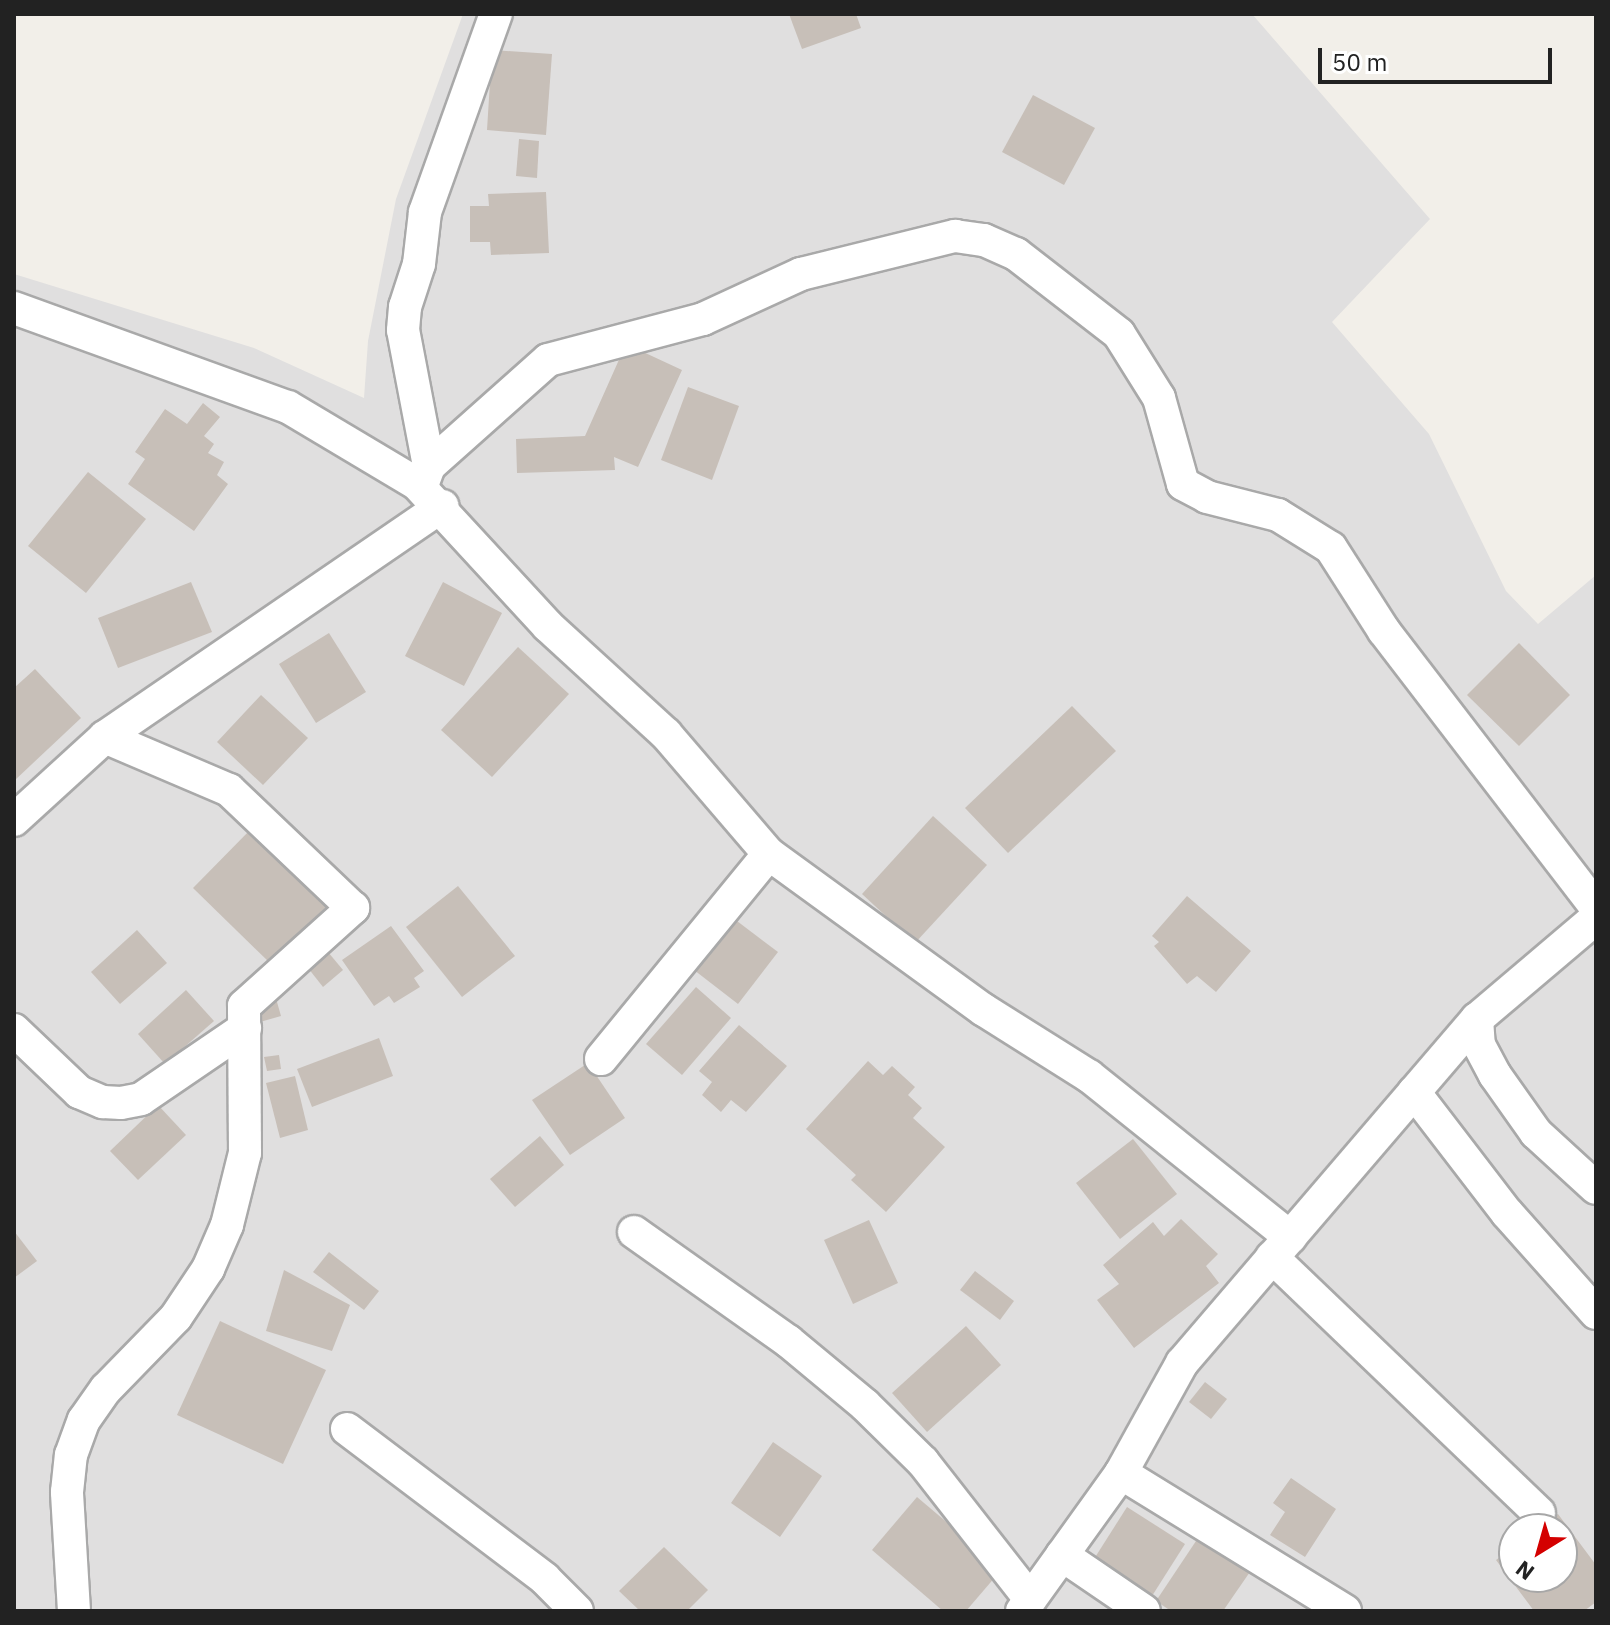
<!DOCTYPE html>
<style>
body{margin:0}
#map{position:relative;width:1610px;height:1625px;overflow:hidden;background:#f2efe9;font-family:"IBM Plex Sans",sans-serif}
div>[style]{position:absolute}
[style*='--x']{left:calc(var(--x)*1px);top:calc(var(--y)*1px);width:calc(var(--w)*1px);rotate:calc(var(--a)*1deg)}
.residential>*{inset:0;background:#e0dfdf}
.building>*{inset:0;background:#c7bfb8}
.roads{filter:drop-shadow(2px 0 #a9a9a9) drop-shadow(-2px 0 #a9a9a9) drop-shadow(0 2px #a9a9a9) drop-shadow(0 -2px #a9a9a9)}
.minor>*{height:32px;margin:-16px;padding:0 16px;transform-origin:16px;border-radius:16px;background:#fff}
span{translate:-50% -50%;white-space:nowrap;text-align:center;line-height:1.15;-webkit-text-stroke:6px #fff;paint-order:stroke}
.frame{position:absolute;inset:0;border:16px solid #222;pointer-events:none}
.north{position:absolute;left:1498px;top:1513px;width:80px;height:80px;box-sizing:border-box;background:#fff;border:2px solid #a7a7a7;border-radius:50%;rotate:217deg;font-size:22px;font-weight:700;line-height:32px;text-align:center;color:#222}
.north::after{content:'';display:block;margin:auto;width:28px;height:36px;background:#d40000;clip-path:polygon(50% 0,100% 100%,50% 72%,0 100%)}
.scale{position:absolute;left:1318px;top:48px;width:234px;height:36px;box-sizing:border-box;border:4px solid #222;border-top:0;padding-left:10px;font-size:24px;line-height:28px;white-space:nowrap;color:#222;-webkit-text-stroke:6px #fff;paint-order:stroke}
</style>
<div id="map">
<div class="residential">
<i style="clip-path:polygon(evenodd,463px 14px,1252px 14px,1430px 219px,1332px 322px,1429px 434px,1506px 591px,1538px 624px,1596px 575px,1596px 1611px,14px 1611px,14px 274px,254px 348px,364px 398px,368px 341px,396px 199px,463px 14px,1514px 1529px,1562px 1529px,1562px 1577px,1514px 1577px,1514px 1529px)"></i>
</div>
<div class="building">
<i style="clip-path:polygon(789px 14px,856px 14px,861px 28px,802px 49px)"></i>
<i style="clip-path:polygon(492px 50px,552px 54px,546px 135px,487px 130px)"></i>
<i style="clip-path:polygon(1033px 95px,1095px 128px,1064px 185px,1002px 152px)"></i>
<i style="clip-path:polygon(519px 139px,539px 141px,537px 178px,516px 176px)"></i>
<i style="clip-path:polygon(546px 192px,549px 253px,491px 255px,490px 242px,470px 242px,470px 206px,489px 206px,488px 194px)"></i>
<i style="clip-path:polygon(626px 344px,682px 370px,638px 467px,614px 457px,615px 470px,517px 473px,516px 439px,585px 436px)"></i>
<i style="clip-path:polygon(688px 387px,739px 406px,712px 480px,661px 460px)"></i>
<i style="clip-path:polygon(203px 403px,220px 417px,204px 436px,214px 444px,208px 453px,224px 462px,217px 475px,228px 484px,194px 531px,128px 484px,145px 459px,135px 452px,165px 409px,187px 424px)"></i>
<i style="clip-path:polygon(88px 472px,146px 519px,86px 593px,28px 546px)"></i>
<i style="clip-path:polygon(191px 582px,212px 632px,118px 668px,98px 618px)"></i>
<i style="clip-path:polygon(443px 582px,502px 613px,464px 686px,405px 656px)"></i>
<i style="clip-path:polygon(329px 633px,366px 692px,316px 723px,279px 664px)"></i>
<i style="clip-path:polygon(1519px 643px,1570px 695px,1519px 746px,1467px 695px)"></i>
<i style="clip-path:polygon(518px 647px,569px 694px,492px 777px,441px 730px)"></i>
<i style="clip-path:polygon(35px 669px,81px 718px,14px 781px,14px 688px)"></i>
<i style="clip-path:polygon(261px 695px,308px 738px,263px 785px,217px 742px)"></i>
<i style="clip-path:polygon(1072px 706px,1116px 751px,1008px 853px,965px 808px)"></i>
<i style="clip-path:polygon(933px 816px,987px 865px,915px 943px,862px 894px)"></i>
<i style="clip-path:polygon(252px 828px,330px 903px,271px 964px,193px 888px)"></i>
<i style="clip-path:polygon(458px 886px,515px 956px,462px 997px,406px 927px)"></i>
<i style="clip-path:polygon(1187px 896px,1251px 951px,1216px 992px,1197px 976px,1187px 984px,1154px 946px,1159px 942px,1152px 936px)"></i>
<i style="clip-path:polygon(733px 918px,778px 952px,738px 1004px,694px 970px)"></i>
<i style="clip-path:polygon(391px 926px,424px 971px,414px 978px,420px 987px,394px 1003px,389px 996px,374px 1006px,342px 960px)"></i>
<i style="clip-path:polygon(137px 930px,167px 963px,120px 1004px,91px 972px)"></i>
<i style="clip-path:polygon(328px 952px,343px 970px,323px 987px,308px 968px)"></i>
<i style="clip-path:polygon(696px 987px,731px 1018px,682px 1075px,646px 1044px)"></i>
<i style="clip-path:polygon(186px 990px,214px 1021px,165px 1064px,138px 1034px)"></i>
<i style="clip-path:polygon(275px 995px,281px 1016px,260px 1022px,253px 1001px)"></i>
<i style="clip-path:polygon(739px 1025px,787px 1066px,746px 1112px,731px 1100px,721px 1112px,702px 1095px,712px 1082px,699px 1071px)"></i>
<i style="clip-path:polygon(379px 1038px,393px 1076px,312px 1107px,297px 1069px)"></i>
<i style="clip-path:polygon(279px 1055px,281px 1069px,267px 1071px,264px 1057px)"></i>
<i style="clip-path:polygon(868px 1061px,883px 1075px,892px 1066px,915px 1087px,908px 1095px,922px 1108px,913px 1118px,945px 1147px,886px 1212px,851px 1180px,856px 1175px,806px 1129px)"></i>
<i style="clip-path:polygon(588px 1063px,625px 1118px,570px 1155px,532px 1100px)"></i>
<i style="clip-path:polygon(295px 1076px,308px 1130px,280px 1138px,266px 1083px)"></i>
<i style="clip-path:polygon(158px 1105px,186px 1135px,138px 1180px,110px 1151px)"></i>
<i style="clip-path:polygon(540px 1136px,564px 1165px,515px 1207px,490px 1179px)"></i>
<i style="clip-path:polygon(1133px 1139px,1177px 1194px,1120px 1239px,1076px 1183px)"></i>
<i style="clip-path:polygon(1181px 1219px,1218px 1254px,1206px 1266px,1219px 1283px,1134px 1348px,1097px 1300px,1119px 1284px,1103px 1265px,1153px 1222px,1164px 1236px)"></i>
<i style="clip-path:polygon(869px 1220px,898px 1283px,853px 1304px,824px 1240px)"></i>
<i style="clip-path:polygon(14px 1231px,37px 1261px,14px 1278px)"></i>
<i style="clip-path:polygon(329px 1252px,379px 1291px,364px 1310px,313px 1272px)"></i>
<i style="clip-path:polygon(284px 1270px,350px 1305px,332px 1351px,266px 1331px)"></i>
<i style="clip-path:polygon(975px 1271px,1014px 1301px,1000px 1320px,960px 1290px)"></i>
<i style="clip-path:polygon(220px 1321px,326px 1370px,283px 1464px,177px 1415px)"></i>
<i style="clip-path:polygon(966px 1326px,1001px 1365px,927px 1432px,892px 1393px)"></i>
<i style="clip-path:polygon(1205px 1382px,1227px 1399px,1211px 1419px,1189px 1402px)"></i>
<i style="clip-path:polygon(773px 1442px,822px 1476px,780px 1537px,731px 1503px)"></i>
<i style="clip-path:polygon(1291px 1478px,1336px 1509px,1305px 1557px,1270px 1535px,1285px 1512px,1273px 1503px)"></i>
<i style="clip-path:polygon(917px 1497px,1002px 1569px,966px 1611px,943px 1611px,872px 1550px)"></i>
<i style="clip-path:polygon(1127px 1507px,1185px 1544px,1152px 1596px,1094px 1559px)"></i>
<i style="clip-path:polygon(1558px 1514px,1596px 1565px,1596px 1602px,1584px 1611px,1534px 1611px,1496px 1560px,1514px 1547px,1514px 1577px,1562px 1577px,1562px 1529px,1538px 1529px)"></i>
<i style="clip-path:polygon(1202px 1532px,1254px 1566px,1223px 1611px,1171px 1611px,1156px 1601px)"></i>
<i style="clip-path:polygon(664px 1547px,708px 1590px,687px 1611px,640px 1611px,619px 1591px)"></i>
</div>
<div class="roads">
<div class="minor">
<i style="--x:14;--y:308;--w:291;--a:19.9"></i>
<i style="--x:288;--y:407;--w:150;--a:30.8"></i>
<i style="--x:417;--y:484;--w:193;--a:47.3"></i>
<i style="--x:548;--y:626;--w:160;--a:42.5"></i>
<i style="--x:666;--y:734;--w:158;--a:49.4"></i>
<i style="--x:769;--y:854;--w:266;--a:36"></i>
<i style="--x:984;--y:1010;--w:124;--a:32.2"></i>
<i style="--x:1089;--y:1076;--w:258;--a:38.7"></i>
<i style="--x:429;--y:466;--w:159;--a:-41.7"></i>
<i style="--x:548;--y:360;--w:160;--a:-14.8"></i>
<i style="--x:703;--y:319;--w:108;--a:-24.7"></i>
<i style="--x:801;--y:274;--w:159;--a:-13.9"></i>
<i style="--x:955;--y:236;--w:29;--a:8"></i>
<i style="--x:984;--y:240;--w:35;--a:24"></i>
<i style="--x:1016;--y:254;--w:130;--a:37.8"></i>
<i style="--x:1119;--y:334;--w:75;--a:58"></i>
<i style="--x:1159;--y:398;--w:89;--a:74.4"></i>
<i style="--x:1183;--y:484;--w:27;--a:28"></i>
<i style="--x:1207;--y:497;--w:73;--a:14.2"></i>
<i style="--x:1278;--y:515;--w:62;--a:31.9"></i>
<i style="--x:1331;--y:548;--w:98;--a:57.4"></i>
<i style="--x:1384;--y:631;--w:348;--a:52.5"></i>
<i style="--x:424;--y:480;--w:15;--a:-70"></i>
<i style="--x:429;--y:466;--w:138;--a:-100.8"></i>
<i style="--x:403;--y:330;--w:23;--a:-85"></i>
<i style="--x:405;--y:307;--w:45;--a:-72"></i>
<i style="--x:419;--y:264;--w:52;--a:-83.4"></i>
<i style="--x:425;--y:212;--w:210;--a:-70.3"></i>
<i style="--x:14;--y:820;--w:123;--a:-42.4"></i>
<i style="--x:105;--y:737;--w:409;--a:-34.4"></i>
<i style="--x:1477;--y:1019;--w:26;--a:86"></i>
<i style="--x:1479;--y:1045;--w:34;--a:62"></i>
<i style="--x:1495;--y:1075;--w:71;--a:54.7"></i>
<i style="--x:1536;--y:1133;--w:81;--a:42.5"></i>
<i style="--x:14;--y:1030;--w:90;--a:43.6"></i>
<i style="--x:79;--y:1092;--w:26;--a:23"></i>
<i style="--x:103;--y:1102;--w:18;--a:3"></i>
<i style="--x:121;--y:1103;--w:20;--a:-11"></i>
<i style="--x:141;--y:1099;--w:126;--a:-34.3"></i>
<i style="--x:601;--y:1059;--w:265;--a:-50.7"></i>
<i style="--x:1414;--y:1092;--w:153;--a:52.5"></i>
<i style="--x:1507;--y:1213;--w:134;--a:48.3"></i>
<i style="--x:634;--y:1232;--w:189;--a:35.3"></i>
<i style="--x:788;--y:1341;--w:100;--a:39.7"></i>
<i style="--x:865;--y:1405;--w:81;--a:44.5"></i>
<i style="--x:923;--y:1462;--w:174;--a:52"></i>
<i style="--x:1272;--y:1257;--w:370;--a:43.8"></i>
<i style="--x:347;--y:1429;--w:248;--a:37.1"></i>
<i style="--x:545;--y:1579;--w:45;--a:45"></i>
<i style="--x:1121;--y:1473;--w:263;--a:31.6"></i>
<i style="--x:1062;--y:1555;--w:99;--a:34.3"></i>
<i style="--x:74;--y:1611;--w:119;--a:-93.4"></i>
<i style="--x:67;--y:1492;--w:37;--a:-84"></i>
<i style="--x:71;--y:1455;--w:37;--a:-70"></i>
<i style="--x:84;--y:1420;--w:38;--a:-55"></i>
<i style="--x:106;--y:1389;--w:100;--a:-45.8"></i>
<i style="--x:176;--y:1317;--w:58;--a:-56.3"></i>
<i style="--x:208;--y:1269;--w:48;--a:-66.6"></i>
<i style="--x:227;--y:1225;--w:74;--a:-76"></i>
<i style="--x:245;--y:1153;--w:147;--a:-90.4"></i>
<i style="--x:244;--y:1006;--w:147;--a:-42"></i>
<i style="--x:353;--y:908;--w:171;--a:-136.4"></i>
<i style="--x:229;--y:790;--w:135;--a:-156.9"></i>
<i style="--x:1022;--y:1611;--w:170;--a:-54.3"></i>
<i style="--x:1121;--y:1473;--w:126;--a:-61"></i>
<i style="--x:1182;--y:1363;--w:453;--a:-49.4"></i>
<i style="--x:1477;--y:1019;--w:156;--a:-40.3"></i>
</div>
</div>
<div class="frame"></div>
<div class="north">N</div>
<div class="scale">50 m</div>
</div>
